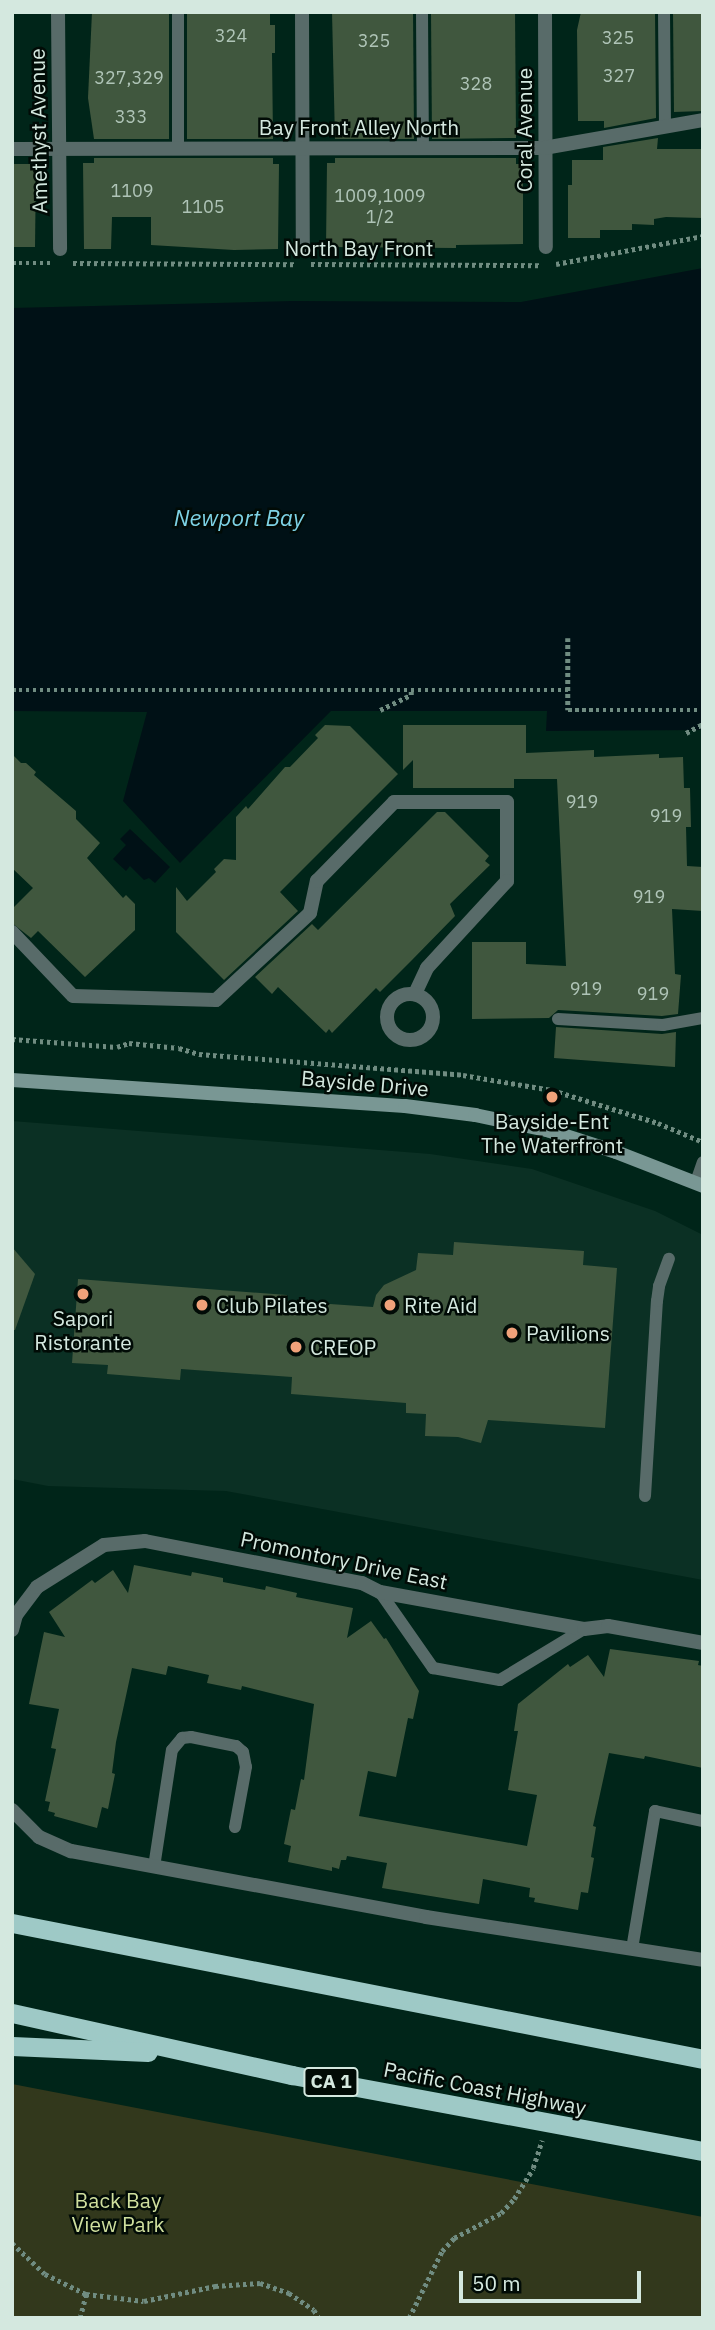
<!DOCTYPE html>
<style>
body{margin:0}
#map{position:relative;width:715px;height:2330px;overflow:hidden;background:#002519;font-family:"IBM Plex Sans",sans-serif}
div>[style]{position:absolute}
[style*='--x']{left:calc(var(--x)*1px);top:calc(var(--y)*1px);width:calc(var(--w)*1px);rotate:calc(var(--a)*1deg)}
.built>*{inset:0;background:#0b3024}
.green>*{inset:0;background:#32381c}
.water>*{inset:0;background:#001116}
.building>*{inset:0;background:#40573e}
.path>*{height:4.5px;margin-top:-2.25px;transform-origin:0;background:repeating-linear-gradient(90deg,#708c81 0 3.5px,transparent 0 7px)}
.service>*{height:12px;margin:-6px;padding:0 6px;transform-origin:6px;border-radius:6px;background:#586b69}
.minor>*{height:14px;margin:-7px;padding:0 7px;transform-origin:7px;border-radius:7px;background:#586b69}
.minor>.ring{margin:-7px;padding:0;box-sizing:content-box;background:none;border:14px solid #586b69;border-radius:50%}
.secondary>*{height:14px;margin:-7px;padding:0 7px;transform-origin:7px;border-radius:7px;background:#799794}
.trunk>*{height:19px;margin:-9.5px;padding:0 9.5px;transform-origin:9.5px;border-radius:9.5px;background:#9ec9c6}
.dots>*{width:19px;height:19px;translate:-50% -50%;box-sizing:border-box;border:4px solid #010b06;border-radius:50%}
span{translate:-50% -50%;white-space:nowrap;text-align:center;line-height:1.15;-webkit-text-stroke:5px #010b06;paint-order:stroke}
.number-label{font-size:18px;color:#afc4b7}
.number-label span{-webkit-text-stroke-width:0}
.shield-label span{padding:2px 5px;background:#010b06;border:2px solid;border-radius:5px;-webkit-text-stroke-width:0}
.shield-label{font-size:19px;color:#d4e8df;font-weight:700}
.street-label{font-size:21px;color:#d4e8df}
.poi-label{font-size:21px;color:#d4e8df}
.left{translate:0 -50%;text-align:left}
.park-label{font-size:21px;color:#cfdf9e}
.water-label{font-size:23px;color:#7ed3e6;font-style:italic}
.frame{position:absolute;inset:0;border:14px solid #d4e8df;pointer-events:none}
.scale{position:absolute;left:459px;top:2271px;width:182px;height:32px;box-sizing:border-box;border:4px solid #d4e8df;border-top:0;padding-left:9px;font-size:21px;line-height:24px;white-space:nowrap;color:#d4e8df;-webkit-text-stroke:5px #010b06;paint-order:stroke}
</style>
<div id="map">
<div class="built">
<i style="clip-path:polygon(12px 1121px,430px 1154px,532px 1169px,655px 1211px,703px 1235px,703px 1580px,226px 1491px,48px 1486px,12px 1479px)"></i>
</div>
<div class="green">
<i style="clip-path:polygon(12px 2084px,703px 2217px,703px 2318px,12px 2318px)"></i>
</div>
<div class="water">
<i style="clip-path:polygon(703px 268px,703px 730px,546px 731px,547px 711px,331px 711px,180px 863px,123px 801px,147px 712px,12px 711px,12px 308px,292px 301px,521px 302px)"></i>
<i style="clip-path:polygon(130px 829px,170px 867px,155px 883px,149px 878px,144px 880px,130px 866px,126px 871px,113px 859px,126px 845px,120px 839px)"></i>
</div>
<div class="building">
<i style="clip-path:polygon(92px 12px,169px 12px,169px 139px,94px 139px,88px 98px)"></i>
<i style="clip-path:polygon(187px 12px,270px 12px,270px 25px,275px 25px,275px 53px,272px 53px,273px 139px,187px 139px)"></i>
<i style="clip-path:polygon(332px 12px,413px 12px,414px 139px,335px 139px)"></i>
<i style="clip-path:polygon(431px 12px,515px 12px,516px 138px,432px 139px)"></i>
<i style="clip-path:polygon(581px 12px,655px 12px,656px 118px,604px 128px,604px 121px,578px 121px,577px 30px)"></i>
<i style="clip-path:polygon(673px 12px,703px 12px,703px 111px,674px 112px)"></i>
<i style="clip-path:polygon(658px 138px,657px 149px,703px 149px,703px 218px,666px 217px,654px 219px,654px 225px,632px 224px,632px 230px,600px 230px,600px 238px,568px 238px,568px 185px,572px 185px,572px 160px,603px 160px,603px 147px)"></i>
<i style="clip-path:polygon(94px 158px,273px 158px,273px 164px,279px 164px,278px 249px,234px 250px,151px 245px,151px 217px,112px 217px,111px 249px,84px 249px,83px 163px,94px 163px)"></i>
<i style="clip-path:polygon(335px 158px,516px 158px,516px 164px,523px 164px,523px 244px,456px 245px,456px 248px,326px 247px,327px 163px,335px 163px)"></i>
<i style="clip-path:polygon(12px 164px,36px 164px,35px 247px,12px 247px)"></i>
<i style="clip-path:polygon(325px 725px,350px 726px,398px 774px,280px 892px,298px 911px,224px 980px,176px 932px,176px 887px,187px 901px,216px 872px,214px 869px,224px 859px,236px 860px,236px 817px,246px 806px,248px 809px,285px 767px,290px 767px,318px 738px,315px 735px)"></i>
<i style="clip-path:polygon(403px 725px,526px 725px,526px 753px,594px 750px,594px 757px,659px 754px,659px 758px,683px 757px,684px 788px,690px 788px,691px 827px,686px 827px,687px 866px,703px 867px,703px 911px,672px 909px,675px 974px,681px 975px,678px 1014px,662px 1016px,558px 1010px,549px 1018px,472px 1019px,472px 942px,526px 942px,526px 964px,566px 966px,557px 779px,514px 779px,514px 788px,413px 788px,413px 760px,403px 770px)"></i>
<i style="clip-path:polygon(12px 754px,21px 763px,26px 763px,36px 772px,34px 775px,76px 811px,76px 819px,100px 843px,87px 858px,123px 898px,126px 895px,135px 904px,135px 930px,85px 977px,38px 931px,31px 938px,12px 923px,12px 909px,33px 888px,12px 868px)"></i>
<i style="clip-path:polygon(437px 812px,445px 812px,489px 856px,485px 861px,490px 865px,450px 904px,455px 916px,412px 960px,380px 992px,376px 988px,332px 1033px,329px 1029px,326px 1033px,278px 987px,272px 994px,255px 977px,312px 924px,318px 930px)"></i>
<i style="clip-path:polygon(556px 1027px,662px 1034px,676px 1032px,675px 1067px,554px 1058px)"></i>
<i style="clip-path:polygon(454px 1242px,584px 1251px,583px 1265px,617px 1268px,605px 1428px,488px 1420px,481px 1443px,458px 1437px,425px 1436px,426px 1414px,406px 1413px,406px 1403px,291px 1394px,292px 1377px,181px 1369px,180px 1380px,107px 1374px,108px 1365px,72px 1363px,78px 1279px,287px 1295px,287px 1301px,373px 1307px,376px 1295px,384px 1285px,416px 1270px,418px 1253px,453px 1255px)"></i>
<i style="clip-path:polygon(12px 1247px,35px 1274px,15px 1330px,12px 1330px)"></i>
<i style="clip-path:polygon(134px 1565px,191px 1576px,192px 1572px,223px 1578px,223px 1582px,265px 1590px,266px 1586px,297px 1593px,296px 1597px,353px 1608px,347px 1638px,371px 1621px,384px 1639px,386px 1638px,419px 1691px,413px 1719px,408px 1718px,396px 1777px,368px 1771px,359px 1816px,527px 1846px,537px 1795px,508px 1790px,518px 1731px,514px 1731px,518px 1704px,568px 1664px,570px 1667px,588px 1655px,604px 1677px,610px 1649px,699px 1661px,698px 1665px,703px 1666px,703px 1768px,645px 1756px,644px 1759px,609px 1753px,593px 1826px,596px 1827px,591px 1857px,594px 1858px,588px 1893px,581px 1892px,578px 1910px,534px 1902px,535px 1898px,529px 1897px,530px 1888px,483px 1879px,479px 1904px,382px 1888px,387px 1863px,347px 1856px,346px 1860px,341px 1860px,339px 1869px,332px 1867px,332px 1871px,288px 1862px,291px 1846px,284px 1844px,291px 1809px,295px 1810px,301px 1779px,304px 1780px,314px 1704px,242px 1686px,241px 1690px,207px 1683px,209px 1675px,168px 1666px,166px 1675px,132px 1668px,116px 1742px,112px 1773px,115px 1774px,108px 1809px,102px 1807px,97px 1828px,54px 1816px,55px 1813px,48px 1811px,50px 1802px,45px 1801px,56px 1749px,51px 1748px,59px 1709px,29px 1704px,44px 1632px,65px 1637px,49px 1612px,92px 1580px,95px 1583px,113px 1570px,128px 1593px)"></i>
</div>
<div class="path">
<i style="--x:12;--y:263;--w:38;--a:0"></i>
<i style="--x:73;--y:263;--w:222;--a:0.3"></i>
<i style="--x:311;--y:264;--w:229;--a:0.3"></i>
<i style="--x:556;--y:264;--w:150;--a:-10.8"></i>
<i style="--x:568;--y:638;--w:72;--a:90"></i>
<i style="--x:568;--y:710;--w:135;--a:0"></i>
<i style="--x:12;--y:690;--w:556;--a:0"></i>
<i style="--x:380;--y:710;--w:34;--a:-26"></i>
<i style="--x:411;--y:695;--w:5;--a:-90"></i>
<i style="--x:686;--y:733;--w:19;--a:-28"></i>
<i style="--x:12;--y:1039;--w:105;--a:4.4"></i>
<i style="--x:117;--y:1047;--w:13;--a:-18"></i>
<i style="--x:129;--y:1043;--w:50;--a:5.7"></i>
<i style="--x:179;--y:1048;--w:21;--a:17"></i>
<i style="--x:199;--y:1054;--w:265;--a:4.5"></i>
<i style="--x:463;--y:1075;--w:90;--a:9.6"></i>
<i style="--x:552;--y:1090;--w:111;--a:17.3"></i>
<i style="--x:658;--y:1123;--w:49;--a:22.9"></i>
<i style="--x:12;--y:2243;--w:45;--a:43.2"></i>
<i style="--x:45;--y:2274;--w:46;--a:26"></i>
<i style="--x:86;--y:2294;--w:58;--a:6.9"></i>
<i style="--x:144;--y:2301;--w:73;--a:-11.9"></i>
<i style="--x:215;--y:2286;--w:45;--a:-3.8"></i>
<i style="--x:260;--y:2283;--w:31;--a:19"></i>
<i style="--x:289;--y:2293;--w:30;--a:34"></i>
<i style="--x:314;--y:2310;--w:9;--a:58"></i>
<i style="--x:80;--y:2318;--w:25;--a:-76"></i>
<i style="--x:409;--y:2318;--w:75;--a:-63.8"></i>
<i style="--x:442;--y:2251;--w:18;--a:-47"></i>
<i style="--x:454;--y:2238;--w:53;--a:-28"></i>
<i style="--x:501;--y:2213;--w:19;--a:-47"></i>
<i style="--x:514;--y:2199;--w:36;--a:-58"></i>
<i style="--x:533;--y:2168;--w:29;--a:-72"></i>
</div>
<div class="service">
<i style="--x:422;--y:12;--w:137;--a:89.6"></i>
<i style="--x:664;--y:12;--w:115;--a:89.5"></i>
<i style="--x:178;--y:148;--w:136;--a:-90"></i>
<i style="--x:558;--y:1019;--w:105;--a:3.3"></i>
<i style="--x:663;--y:1025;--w:41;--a:-9.9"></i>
<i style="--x:696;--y:1182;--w:21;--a:-71"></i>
<i style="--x:645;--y:1496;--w:195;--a:-86.5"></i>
<i style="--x:657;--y:1301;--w:15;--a:-82"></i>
<i style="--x:659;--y:1286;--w:29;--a:-70"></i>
<i style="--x:380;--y:1592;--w:93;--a:55.1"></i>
<i style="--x:433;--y:1668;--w:68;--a:10.2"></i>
<i style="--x:500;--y:1680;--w:98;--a:-31.3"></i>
<i style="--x:154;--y:1867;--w:118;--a:-81.3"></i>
<i style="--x:172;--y:1750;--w:16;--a:-50"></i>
<i style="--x:182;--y:1738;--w:9;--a:-6"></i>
<i style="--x:191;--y:1737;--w:46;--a:11.3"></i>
<i style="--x:236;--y:1746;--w:9;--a:41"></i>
<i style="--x:243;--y:1752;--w:15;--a:79"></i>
<i style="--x:246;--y:1767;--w:61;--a:100.4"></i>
<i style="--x:632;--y:1949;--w:140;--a:-80.5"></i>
<i style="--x:655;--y:1811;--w:49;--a:11.8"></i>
</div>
<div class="minor">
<i style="--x:58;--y:12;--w:237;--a:89.5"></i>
<i style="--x:302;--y:12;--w:234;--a:89.8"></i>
<i style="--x:545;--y:12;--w:235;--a:89.8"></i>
<i style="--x:12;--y:149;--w:532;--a:-0.11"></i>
<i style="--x:544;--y:148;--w:161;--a:-10"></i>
<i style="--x:12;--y:932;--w:88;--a:46.4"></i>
<i style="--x:73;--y:996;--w:143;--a:1.6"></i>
<i style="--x:216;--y:1000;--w:128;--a:-42.8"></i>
<i style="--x:310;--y:913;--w:33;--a:-78"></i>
<i style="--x:317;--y:881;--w:110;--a:-45.7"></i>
<i style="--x:394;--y:802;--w:113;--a:0"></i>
<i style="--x:507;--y:802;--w:79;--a:90"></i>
<i style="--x:507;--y:881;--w:118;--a:132.6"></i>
<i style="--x:427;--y:968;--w:29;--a:115"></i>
<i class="ring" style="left:387px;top:994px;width:32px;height:32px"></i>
<i style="--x:12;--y:1630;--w:16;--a:-75"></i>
<i style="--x:16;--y:1615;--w:35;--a:-53"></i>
<i style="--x:37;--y:1587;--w:79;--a:-32.1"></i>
<i style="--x:104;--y:1545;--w:41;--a:-5.6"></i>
<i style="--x:145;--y:1541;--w:221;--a:11"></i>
<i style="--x:362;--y:1583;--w:20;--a:27"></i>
<i style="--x:380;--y:1592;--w:207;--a:10.3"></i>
<i style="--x:584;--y:1629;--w:24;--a:-7"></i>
<i style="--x:608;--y:1626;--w:97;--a:10.1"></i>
<i style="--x:12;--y:1810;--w:38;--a:45"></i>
<i style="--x:39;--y:1837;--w:35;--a:24"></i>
<i style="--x:71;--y:1851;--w:361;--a:10.5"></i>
<i style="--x:426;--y:1917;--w:280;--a:8.8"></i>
</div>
<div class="secondary">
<i style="--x:12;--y:1080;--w:394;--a:3.8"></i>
<i style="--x:405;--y:1106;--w:71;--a:7.3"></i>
<i style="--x:475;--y:1115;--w:74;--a:11.8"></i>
<i style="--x:547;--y:1130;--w:72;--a:17.7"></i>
<i style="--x:616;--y:1152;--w:93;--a:21.3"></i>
</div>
<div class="trunk">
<i style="--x:12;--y:1923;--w:704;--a:11.13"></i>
<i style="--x:12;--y:2013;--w:287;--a:12.5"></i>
<i style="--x:292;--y:2075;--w:418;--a:10.5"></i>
<i style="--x:12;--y:2046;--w:136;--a:2.5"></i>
</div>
<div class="dots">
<i style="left:552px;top:1097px;background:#f0a27a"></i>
<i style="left:83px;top:1294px;background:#f0a27a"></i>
<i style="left:202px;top:1305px;background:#f0a27a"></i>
<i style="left:390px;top:1305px;background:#f0a27a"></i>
<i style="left:512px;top:1333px;background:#f0a27a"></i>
<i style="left:296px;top:1347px;background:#f0a27a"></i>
</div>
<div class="number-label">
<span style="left:231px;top:36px">324</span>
<span style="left:618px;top:38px">325</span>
<span style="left:374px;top:41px">325</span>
<span style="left:619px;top:76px">327</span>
<span style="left:129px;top:78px">327,329</span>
<span style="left:476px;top:84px">328</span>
<span style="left:131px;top:117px">333</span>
<span style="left:132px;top:191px">1109</span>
<span style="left:380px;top:207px">1009,1009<br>1/2</span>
<span style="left:203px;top:207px">1105</span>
<span style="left:582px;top:802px">919</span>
<span style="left:666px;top:816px">919</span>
<span style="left:649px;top:897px">919</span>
<span style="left:586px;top:989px">919</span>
<span style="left:653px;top:994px">919</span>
</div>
<div class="shield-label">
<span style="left:331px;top:2082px">CA 1</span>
</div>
<div class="street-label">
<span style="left:359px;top:127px">Bay Front Alley North</span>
<span style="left:524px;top:130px;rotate:-90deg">Coral Avenue</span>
<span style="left:38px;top:131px;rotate:-91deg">Amethyst Avenue</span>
<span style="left:359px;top:248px">North Bay Front</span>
<span style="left:365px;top:1083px;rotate:5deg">Bayside Drive</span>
<span style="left:344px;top:1560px;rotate:12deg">Promontory Drive East</span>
<span style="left:485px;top:2088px;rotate:11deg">Pacific Coast Highway</span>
</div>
<div class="poi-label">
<span style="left:552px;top:1133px">Bayside-Ent<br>The Waterfront</span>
<span class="left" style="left:216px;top:1305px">Club Pilates</span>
<span class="left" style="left:404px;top:1305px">Rite Aid</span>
<span style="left:83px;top:1330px">Sapori<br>Ristorante</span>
<span class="left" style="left:526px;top:1333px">Pavilions</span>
<span class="left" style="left:310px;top:1347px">CREOP</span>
</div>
<div class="park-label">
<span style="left:118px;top:2212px">Back Bay<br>View Park</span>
</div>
<div class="water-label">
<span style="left:239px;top:517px">Newport Bay</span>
</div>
<div class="frame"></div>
<div class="scale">50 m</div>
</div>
